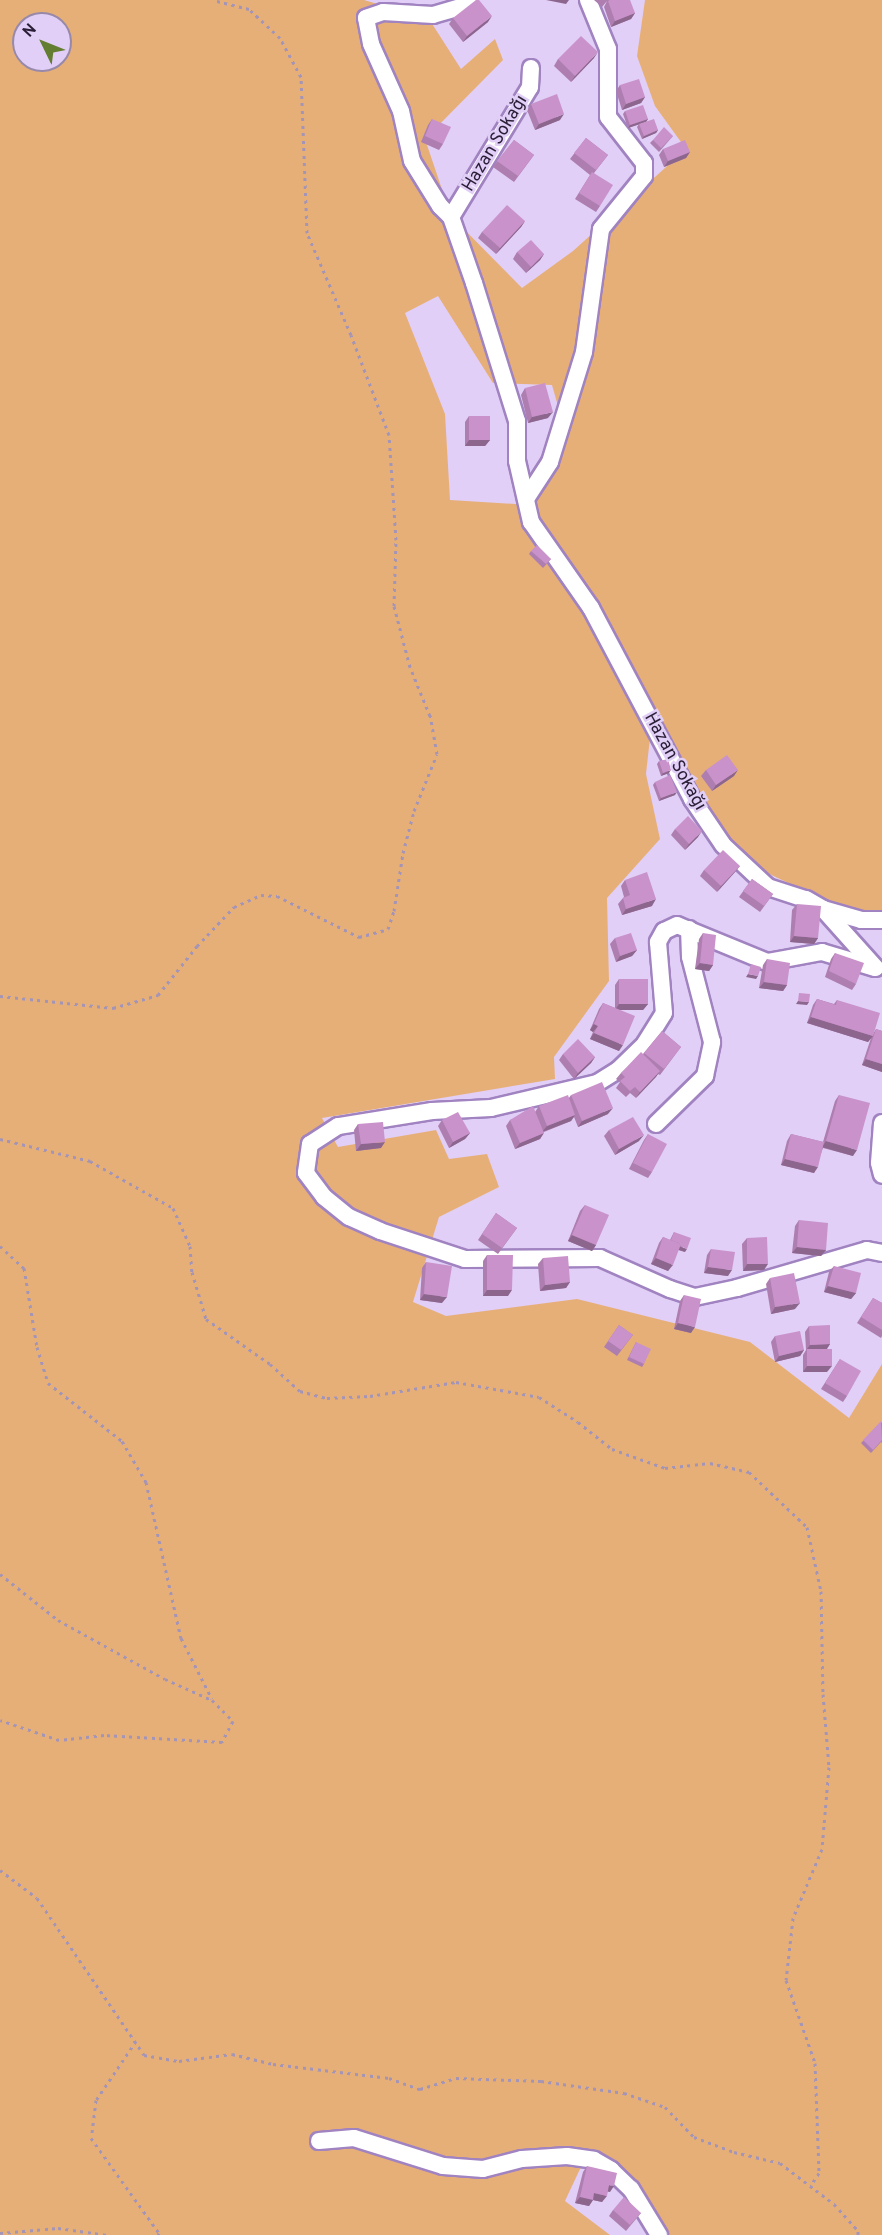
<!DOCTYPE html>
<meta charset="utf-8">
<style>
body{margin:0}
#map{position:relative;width:882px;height:2235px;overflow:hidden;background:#e1cff7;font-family:Overpass,sans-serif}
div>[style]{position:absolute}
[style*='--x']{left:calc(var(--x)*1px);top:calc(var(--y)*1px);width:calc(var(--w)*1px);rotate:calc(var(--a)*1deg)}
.green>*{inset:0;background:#e7af78}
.path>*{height:3px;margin-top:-1.5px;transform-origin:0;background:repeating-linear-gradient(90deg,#a494b6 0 3px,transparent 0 7.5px)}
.roads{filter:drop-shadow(2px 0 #a083c0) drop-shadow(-2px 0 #a083c0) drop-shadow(0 2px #a083c0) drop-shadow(0 -2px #a083c0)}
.minor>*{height:16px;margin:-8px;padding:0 8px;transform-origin:8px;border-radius:8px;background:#fff}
.wall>*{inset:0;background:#ad7eaf}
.shaded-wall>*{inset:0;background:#8d668e}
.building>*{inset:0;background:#c992cb}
span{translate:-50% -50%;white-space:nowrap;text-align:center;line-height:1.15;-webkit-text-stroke:5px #e1cff7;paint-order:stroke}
.street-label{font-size:18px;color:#2b1f37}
.north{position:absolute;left:12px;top:12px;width:60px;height:60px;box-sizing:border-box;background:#e1cff7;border:2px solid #9889aa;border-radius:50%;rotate:313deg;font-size:16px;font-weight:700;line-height:24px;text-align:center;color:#2b1f37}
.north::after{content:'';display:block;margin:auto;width:21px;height:27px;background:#647e31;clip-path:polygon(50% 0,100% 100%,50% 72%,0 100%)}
</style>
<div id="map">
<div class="green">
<i style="clip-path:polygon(evenodd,0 0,364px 0,429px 19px,461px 69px,495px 39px,503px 60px,425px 139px,451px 216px,522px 288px,573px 251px,686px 149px,655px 106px,637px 56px,645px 0,882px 0,882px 915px,847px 911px,744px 862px,690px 790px,669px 744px,650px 738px,646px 774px,660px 839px,607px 898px,609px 981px,554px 1057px,555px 1079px,322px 1118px,338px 1147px,436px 1130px,449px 1159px,487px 1154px,499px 1187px,439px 1217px,413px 1302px,446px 1316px,577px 1299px,750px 1342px,849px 1418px,882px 1364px,882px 2235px,665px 2235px,604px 2154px,580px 2169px,565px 2201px,610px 2235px,0 2235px,0 0,24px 24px,60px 24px,60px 60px,24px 60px,24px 24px,0 0,438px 296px,493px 383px,552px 385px,564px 427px,531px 505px,450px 500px,445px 414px,405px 313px,438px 296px)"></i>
</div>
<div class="path">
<i style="--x:0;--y:996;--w:114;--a:6.1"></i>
<i style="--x:113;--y:1008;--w:47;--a:-16.1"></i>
<i style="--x:158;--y:995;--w:63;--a:-51.5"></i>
<i style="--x:197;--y:946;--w:54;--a:-46.5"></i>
<i style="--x:234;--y:907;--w:30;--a:-24"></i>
<i style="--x:261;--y:895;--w:16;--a:4"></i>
<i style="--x:277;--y:896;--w:92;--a:26.6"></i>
<i style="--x:359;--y:937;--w:30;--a:-15"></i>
<i style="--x:388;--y:929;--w:19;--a:-72"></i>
<i style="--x:394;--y:911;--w:59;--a:-81.2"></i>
<i style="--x:403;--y:853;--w:43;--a:-75.3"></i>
<i style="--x:414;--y:811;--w:61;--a:-68"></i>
<i style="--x:437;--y:754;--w:39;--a:-100"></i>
<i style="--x:430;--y:716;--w:53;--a:-112.2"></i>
<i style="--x:410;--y:667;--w:63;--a:-104.7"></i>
<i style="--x:394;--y:606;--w:66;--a:-88.3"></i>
<i style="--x:396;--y:540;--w:105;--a:-93.8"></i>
<i style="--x:389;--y:435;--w:107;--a:-110.8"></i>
<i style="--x:351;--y:335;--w:111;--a:-113.3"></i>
<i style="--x:307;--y:233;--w:156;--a:-92.2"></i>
<i style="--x:301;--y:77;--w:44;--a:-118.3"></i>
<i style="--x:280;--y:38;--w:42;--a:-136.9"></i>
<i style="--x:249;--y:9;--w:36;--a:-166"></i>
<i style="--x:0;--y:1139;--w:93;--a:13.7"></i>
<i style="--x:90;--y:1161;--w:95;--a:29.5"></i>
<i style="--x:173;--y:1208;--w:42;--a:65.9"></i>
<i style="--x:190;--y:1246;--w:26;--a:86"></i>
<i style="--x:192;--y:1272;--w:49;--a:73.4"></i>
<i style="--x:206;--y:1319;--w:78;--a:35.1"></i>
<i style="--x:270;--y:1364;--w:40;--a:42"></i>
<i style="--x:300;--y:1391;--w:28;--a:15"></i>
<i style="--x:327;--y:1398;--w:43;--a:-2.7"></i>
<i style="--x:370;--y:1396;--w:87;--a:-9.2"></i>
<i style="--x:456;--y:1382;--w:84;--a:10.2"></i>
<i style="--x:539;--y:1397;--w:46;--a:32.7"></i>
<i style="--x:578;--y:1422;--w:43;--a:38.5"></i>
<i style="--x:612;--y:1449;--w:56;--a:19.7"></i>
<i style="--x:665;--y:1468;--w:45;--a:-6.3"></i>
<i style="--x:710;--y:1463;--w:40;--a:13"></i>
<i style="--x:749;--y:1472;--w:80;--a:43.5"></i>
<i style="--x:807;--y:1527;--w:66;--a:77.7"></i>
<i style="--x:821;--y:1591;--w:103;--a:88.9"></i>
<i style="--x:823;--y:1694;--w:73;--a:85.3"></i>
<i style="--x:829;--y:1767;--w:82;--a:94.9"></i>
<i style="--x:822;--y:1849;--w:75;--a:112.8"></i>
<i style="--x:793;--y:1918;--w:62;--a:96.4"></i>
<i style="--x:786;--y:1980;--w:88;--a:70.7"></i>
<i style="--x:815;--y:2063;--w:110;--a:87.9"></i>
<i style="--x:819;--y:2173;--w:14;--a:124"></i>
<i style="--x:0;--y:1246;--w:33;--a:43"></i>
<i style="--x:24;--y:1268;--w:80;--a:80.7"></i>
<i style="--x:37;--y:1347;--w:38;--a:73"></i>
<i style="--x:48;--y:1383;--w:94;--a:38.1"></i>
<i style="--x:122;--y:1441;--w:48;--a:59.7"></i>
<i style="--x:146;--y:1482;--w:160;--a:77.4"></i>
<i style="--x:181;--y:1638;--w:68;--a:63.1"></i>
<i style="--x:0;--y:1574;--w:74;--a:38.4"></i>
<i style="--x:58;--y:1620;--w:122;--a:28.9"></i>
<i style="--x:165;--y:1679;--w:51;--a:24.1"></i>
<i style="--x:212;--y:1700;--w:30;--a:45"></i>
<i style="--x:233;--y:1721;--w:24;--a:118"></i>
<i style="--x:222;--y:1742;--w:118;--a:-176.6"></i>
<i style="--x:104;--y:1735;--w:45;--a:173.7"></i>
<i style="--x:59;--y:1740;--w:62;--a:-161.3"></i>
<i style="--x:0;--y:1870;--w:46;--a:37.1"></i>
<i style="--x:37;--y:1898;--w:190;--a:55.7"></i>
<i style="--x:144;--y:2055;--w:36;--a:10"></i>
<i style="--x:179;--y:2061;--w:53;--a:-7.5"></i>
<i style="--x:232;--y:2054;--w:42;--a:13.7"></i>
<i style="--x:273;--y:2064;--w:117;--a:6.9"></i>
<i style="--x:389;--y:2078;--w:33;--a:20"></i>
<i style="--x:420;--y:2089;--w:38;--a:-17"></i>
<i style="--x:456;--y:2078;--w:85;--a:2"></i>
<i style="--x:541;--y:2081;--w:84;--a:8.2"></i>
<i style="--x:624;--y:2093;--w:43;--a:18.9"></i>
<i style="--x:665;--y:2107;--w:42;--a:46"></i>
<i style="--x:694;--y:2137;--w:43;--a:20.6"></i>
<i style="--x:734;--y:2152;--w:47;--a:13.4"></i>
<i style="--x:780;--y:2163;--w:68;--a:37.2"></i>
<i style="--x:834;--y:2204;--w:36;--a:48"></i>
<i style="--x:858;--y:2231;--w:4;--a:90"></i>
<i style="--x:136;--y:2041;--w:71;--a:124.1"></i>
<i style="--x:96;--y:2100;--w:38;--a:97"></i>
<i style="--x:91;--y:2138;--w:117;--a:54.4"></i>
<i style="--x:159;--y:2233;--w:2;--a:117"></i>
<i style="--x:0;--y:2233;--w:58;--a:-4.9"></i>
<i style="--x:58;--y:2228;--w:50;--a:8"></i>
</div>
<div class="roads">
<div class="minor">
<i style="--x:468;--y:0;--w:7;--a:124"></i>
<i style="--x:464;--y:6;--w:32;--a:164"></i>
<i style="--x:433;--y:15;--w:50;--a:-176.6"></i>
<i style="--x:383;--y:12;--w:18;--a:161"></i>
<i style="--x:366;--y:18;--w:26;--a:79"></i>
<i style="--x:371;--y:44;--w:73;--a:65.9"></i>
<i style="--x:401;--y:111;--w:51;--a:77.6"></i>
<i style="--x:412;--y:161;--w:53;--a:58.1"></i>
<i style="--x:440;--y:206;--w:16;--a:45"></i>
<i style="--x:451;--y:217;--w:70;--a:70.8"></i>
<i style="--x:474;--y:283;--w:145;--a:72.7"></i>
<i style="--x:517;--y:421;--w:40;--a:90"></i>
<i style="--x:517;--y:461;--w:63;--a:77.1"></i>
<i style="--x:531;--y:522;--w:105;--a:55.1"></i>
<i style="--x:591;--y:608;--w:216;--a:62.1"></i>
<i style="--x:692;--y:799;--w:55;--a:56"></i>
<i style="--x:723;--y:845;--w:62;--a:43"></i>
<i style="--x:768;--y:887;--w:40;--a:18"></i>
<i style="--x:806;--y:899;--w:20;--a:30"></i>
<i style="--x:823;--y:909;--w:79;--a:48.1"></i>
<i style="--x:451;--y:217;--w:152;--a:-58.7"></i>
<i style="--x:530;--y:87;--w:19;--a:-87"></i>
<i style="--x:526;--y:499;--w:44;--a:-57"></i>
<i style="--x:550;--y:462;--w:115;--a:-72.8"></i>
<i style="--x:584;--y:352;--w:124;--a:-82.1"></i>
<i style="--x:601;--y:229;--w:68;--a:-50.9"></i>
<i style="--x:644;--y:176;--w:13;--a:-90"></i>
<i style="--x:644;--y:163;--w:58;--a:-128"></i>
<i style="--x:608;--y:117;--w:68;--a:-90"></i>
<i style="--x:608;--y:49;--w:53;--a:-112.2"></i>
<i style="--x:823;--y:909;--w:40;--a:16"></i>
<i style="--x:861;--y:920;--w:21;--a:0"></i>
<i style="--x:875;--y:968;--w:55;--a:-163.2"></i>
<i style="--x:822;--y:952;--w:56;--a:169.7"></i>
<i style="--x:767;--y:962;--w:97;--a:-157.7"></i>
<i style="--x:677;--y:925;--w:14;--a:155"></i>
<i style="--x:664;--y:931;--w:13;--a:119"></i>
<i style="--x:658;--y:942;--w:71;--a:85.2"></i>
<i style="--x:664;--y:1013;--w:36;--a:122"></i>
<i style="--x:645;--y:1044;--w:37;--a:136"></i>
<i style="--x:618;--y:1070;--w:25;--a:148"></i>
<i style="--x:597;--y:1083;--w:109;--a:166.7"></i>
<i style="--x:491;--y:1108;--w:59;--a:177.1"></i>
<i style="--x:432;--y:1111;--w:95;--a:170.9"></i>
<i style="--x:338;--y:1126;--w:33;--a:147"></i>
<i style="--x:310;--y:1144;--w:29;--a:98"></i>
<i style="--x:306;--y:1173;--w:30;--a:53"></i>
<i style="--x:324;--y:1197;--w:32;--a:39"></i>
<i style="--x:349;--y:1217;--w:34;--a:24"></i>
<i style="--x:380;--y:1231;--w:89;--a:18.2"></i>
<i style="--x:465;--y:1259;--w:135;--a:-0.4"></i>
<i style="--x:600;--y:1258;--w:77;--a:23.9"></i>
<i style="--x:670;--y:1289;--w:26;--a:18"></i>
<i style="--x:695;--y:1297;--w:43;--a:-12.1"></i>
<i style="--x:737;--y:1288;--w:135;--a:-16.3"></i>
<i style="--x:867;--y:1250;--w:15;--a:11"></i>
<i style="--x:882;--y:1123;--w:40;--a:94.3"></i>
<i style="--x:879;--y:1163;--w:12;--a:76"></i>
<i style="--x:656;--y:1124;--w:69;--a:-44.4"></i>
<i style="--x:705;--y:1076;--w:35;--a:-78"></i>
<i style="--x:712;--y:1042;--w:88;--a:-104.5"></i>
<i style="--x:690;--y:957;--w:28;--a:-92"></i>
<i style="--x:319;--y:2141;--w:35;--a:-5"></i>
<i style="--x:354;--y:2138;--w:93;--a:17.5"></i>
<i style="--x:443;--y:2166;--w:40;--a:4.3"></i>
<i style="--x:483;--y:2169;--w:40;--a:-14.4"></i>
<i style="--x:522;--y:2159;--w:45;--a:-3.8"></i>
<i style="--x:567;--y:2156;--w:27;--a:8"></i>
<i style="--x:594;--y:2160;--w:20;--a:30"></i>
<i style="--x:611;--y:2170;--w:28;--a:44"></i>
<i style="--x:631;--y:2189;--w:54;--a:58.7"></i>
</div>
</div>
<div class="wall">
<i style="clip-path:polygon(594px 0,609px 0,635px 13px,631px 19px,611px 27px,604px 7px,607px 1px,602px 7px)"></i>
<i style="clip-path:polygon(453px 18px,488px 22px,463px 42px,449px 24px)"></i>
<i style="clip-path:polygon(594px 58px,571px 82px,554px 66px,558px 59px)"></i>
<i style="clip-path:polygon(620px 85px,645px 97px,641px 103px,622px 110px,616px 91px)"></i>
<i style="clip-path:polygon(531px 104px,560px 120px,535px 130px,527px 110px)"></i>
<i style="clip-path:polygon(625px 111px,648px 119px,646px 122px,628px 128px,623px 114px)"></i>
<i style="clip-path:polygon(432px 119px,443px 144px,439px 150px,421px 142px,428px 125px)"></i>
<i style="clip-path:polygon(639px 124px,658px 130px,656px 133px,642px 139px,637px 127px)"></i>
<i style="clip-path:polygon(673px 136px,659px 152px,650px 143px,653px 140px)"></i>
<i style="clip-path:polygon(586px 138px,608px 155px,594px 173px,600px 206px,596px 212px,575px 199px,590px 175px,570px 159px)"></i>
<i style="clip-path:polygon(514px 140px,534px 155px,514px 182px,493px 167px)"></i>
<i style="clip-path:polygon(663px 149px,690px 152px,686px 158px,664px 167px,659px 155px)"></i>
<i style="clip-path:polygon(525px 221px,521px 227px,496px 254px,478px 238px,482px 232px)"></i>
<i style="clip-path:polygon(517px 252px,544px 254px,540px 260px,526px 273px,513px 259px)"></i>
<i style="clip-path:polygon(525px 388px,548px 418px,528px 423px,521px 395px)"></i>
<i style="clip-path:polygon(469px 416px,490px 440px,485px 446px,465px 446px,465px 422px)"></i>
<i style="clip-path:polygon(531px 551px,551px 559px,543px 568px,529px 554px)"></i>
<i style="clip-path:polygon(659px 761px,669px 773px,661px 776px,657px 764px)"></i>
<i style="clip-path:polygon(706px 770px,734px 776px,712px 791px,701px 776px)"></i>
<i style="clip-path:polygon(655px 782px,675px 795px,659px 801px,653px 785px)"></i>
<i style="clip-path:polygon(675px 829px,698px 837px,685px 850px,671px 835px)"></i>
<i style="clip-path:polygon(740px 866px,735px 872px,717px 892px,700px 876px,704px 870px)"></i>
<i style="clip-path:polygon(752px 879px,773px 894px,760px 912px,739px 897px)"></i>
<i style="clip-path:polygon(625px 880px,652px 906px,622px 915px,618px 904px,623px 898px,624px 897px,621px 886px)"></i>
<i style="clip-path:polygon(797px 904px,818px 938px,814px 944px,790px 942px,792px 910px)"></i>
<i style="clip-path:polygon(703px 933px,713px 965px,709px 971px,695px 969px,699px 939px)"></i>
<i style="clip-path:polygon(615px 938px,637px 950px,632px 956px,616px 962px,610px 944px)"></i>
<i style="clip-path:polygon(835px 953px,856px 984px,852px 990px,825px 977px,831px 959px)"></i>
<i style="clip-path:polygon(767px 959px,787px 985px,783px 991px,759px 988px,763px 965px)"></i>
<i style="clip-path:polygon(619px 979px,648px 1004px,643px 1010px,620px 1010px,619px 1051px,590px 1039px,593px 1032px,590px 1030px,599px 1009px,603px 1003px,615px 1008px,615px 985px)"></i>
<i style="clip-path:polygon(817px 999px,834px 1004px,837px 1000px,873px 1034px,876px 1029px,882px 1031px,882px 1072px,862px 1065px,871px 1038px,868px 1042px,807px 1023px,813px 1005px)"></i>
<i style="clip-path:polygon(662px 1031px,681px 1047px,660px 1075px,658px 1074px,636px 1098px,630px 1093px,626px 1097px,616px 1088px,620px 1082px,616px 1079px,621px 1073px,643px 1054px)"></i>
<i style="clip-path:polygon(563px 1054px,595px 1057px,591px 1063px,574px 1079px,559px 1060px)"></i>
<i style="clip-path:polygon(571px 1095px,608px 1114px,578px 1127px,574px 1117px,571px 1121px,544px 1132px,540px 1139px,515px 1149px,506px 1126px,510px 1120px,535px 1112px,539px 1106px,569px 1098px)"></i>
<i style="clip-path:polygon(839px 1095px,853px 1156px,823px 1148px,814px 1173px,781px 1165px,787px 1141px,791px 1134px,823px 1142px,835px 1101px)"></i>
<i style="clip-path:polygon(442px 1120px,470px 1133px,465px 1139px,449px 1148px,438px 1126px)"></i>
<i style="clip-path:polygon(358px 1124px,381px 1148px,356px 1151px,354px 1130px)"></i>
<i style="clip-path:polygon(609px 1130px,639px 1141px,615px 1155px,604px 1136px)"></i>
<i style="clip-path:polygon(648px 1134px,652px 1172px,648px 1178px,629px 1169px,644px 1140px)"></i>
<i style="clip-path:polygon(585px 1205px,596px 1245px,592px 1251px,568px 1241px,580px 1211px)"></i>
<i style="clip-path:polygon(496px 1213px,517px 1228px,498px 1254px,478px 1240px)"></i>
<i style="clip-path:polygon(799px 1220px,826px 1250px,821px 1256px,792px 1253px,795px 1226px)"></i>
<i style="clip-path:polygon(674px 1232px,685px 1252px,678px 1250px,668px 1271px,651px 1264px,659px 1243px,663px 1237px,670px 1240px)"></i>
<i style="clip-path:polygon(747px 1238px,764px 1270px,743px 1271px,742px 1244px)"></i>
<i style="clip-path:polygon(711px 1249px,728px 1276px,704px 1273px,707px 1255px)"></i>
<i style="clip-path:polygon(487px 1255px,508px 1296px,483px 1296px,483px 1261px)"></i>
<i style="clip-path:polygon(543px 1258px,570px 1282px,566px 1288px,540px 1291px,538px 1264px)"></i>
<i style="clip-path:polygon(426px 1262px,442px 1303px,420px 1300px,422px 1268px)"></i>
<i style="clip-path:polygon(834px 1266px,856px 1293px,851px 1299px,824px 1292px,829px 1272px)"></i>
<i style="clip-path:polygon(770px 1278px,795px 1309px,771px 1314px,766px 1284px)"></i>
<i style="clip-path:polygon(684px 1295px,691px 1333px,674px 1329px,680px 1301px)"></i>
<i style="clip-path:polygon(873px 1298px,882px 1303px,882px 1336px,881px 1338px,857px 1323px)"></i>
<i style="clip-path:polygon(619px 1325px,633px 1335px,617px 1356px,604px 1347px)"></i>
<i style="clip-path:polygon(809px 1326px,830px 1344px,827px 1349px,827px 1372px,803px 1372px,803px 1355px,806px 1350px,805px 1332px)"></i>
<i style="clip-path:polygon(775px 1336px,804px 1350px,800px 1356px,775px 1362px,771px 1342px)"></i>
<i style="clip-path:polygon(636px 1342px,644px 1364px,642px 1367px,627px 1360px)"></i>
<i style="clip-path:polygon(840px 1359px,847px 1396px,843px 1402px,821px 1389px)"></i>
<i style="clip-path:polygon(882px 1422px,882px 1443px,881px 1442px,871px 1453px,861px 1443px)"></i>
<i style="clip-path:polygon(587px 2166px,610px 2192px,608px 2191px,602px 2202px,593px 2200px,589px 2206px,575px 2203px,583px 2172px)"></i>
<i style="clip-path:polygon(613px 2210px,641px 2213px,626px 2231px,609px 2216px)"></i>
</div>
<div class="shaded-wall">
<i style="clip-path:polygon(546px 0,569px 0,566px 4px)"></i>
<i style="clip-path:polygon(635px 13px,631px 19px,611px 27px,615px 21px)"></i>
<i style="clip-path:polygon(492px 16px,488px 22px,463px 42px,467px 36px)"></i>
<i style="clip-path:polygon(598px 52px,594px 58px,571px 82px,575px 76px)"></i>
<i style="clip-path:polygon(645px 97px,641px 103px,622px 110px,626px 104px)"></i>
<i style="clip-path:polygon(564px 114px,560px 120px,535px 130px,539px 124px)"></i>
<i style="clip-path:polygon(648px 119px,646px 122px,628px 128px,630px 125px)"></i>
<i style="clip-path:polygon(658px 130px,656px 133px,642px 139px,644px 136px)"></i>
<i style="clip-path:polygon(690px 152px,686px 158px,664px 167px,668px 161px)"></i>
<i style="clip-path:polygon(525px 221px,521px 227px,496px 254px,500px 248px)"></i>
<i style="clip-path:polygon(544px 254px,540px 260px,526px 273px,531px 267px)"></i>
<i style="clip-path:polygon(553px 412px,548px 418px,528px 423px,532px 417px)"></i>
<i style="clip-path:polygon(469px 440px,490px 440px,485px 446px,465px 446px)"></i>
<i style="clip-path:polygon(671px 770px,669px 773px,661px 776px,663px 773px)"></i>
<i style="clip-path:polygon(738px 770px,734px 776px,712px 791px,716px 785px)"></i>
<i style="clip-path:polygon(677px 792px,675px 795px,659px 801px,661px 798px)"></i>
<i style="clip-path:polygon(702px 831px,698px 837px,685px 850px,689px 844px)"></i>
<i style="clip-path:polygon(740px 866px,735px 872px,717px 892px,721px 886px)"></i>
<i style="clip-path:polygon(656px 899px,652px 906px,622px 915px,626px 909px)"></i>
<i style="clip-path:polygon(794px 936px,818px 938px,814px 944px,790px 942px)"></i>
<i style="clip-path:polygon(637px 950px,632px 956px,616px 962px,620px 956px)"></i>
<i style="clip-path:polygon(700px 963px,713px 965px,709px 971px,695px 969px)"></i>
<i style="clip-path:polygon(748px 974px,758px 976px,756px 979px,746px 977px)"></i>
<i style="clip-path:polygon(764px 982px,787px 985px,783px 991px,759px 988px)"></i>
<i style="clip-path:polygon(798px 1001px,809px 1002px,807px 1005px,796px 1004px)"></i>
<i style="clip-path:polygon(619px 1004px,648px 1004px,643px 1010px,615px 1010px)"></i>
<i style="clip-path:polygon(811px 1017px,873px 1036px,868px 1042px,807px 1023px)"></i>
<i style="clip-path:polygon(594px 1024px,598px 1026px,593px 1032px,590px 1030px)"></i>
<i style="clip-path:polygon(594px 1033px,623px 1045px,619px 1051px,590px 1039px)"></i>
<i style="clip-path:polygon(595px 1057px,591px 1063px,574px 1079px,578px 1073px)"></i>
<i style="clip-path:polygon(866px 1059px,882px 1064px,882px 1072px,862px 1065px)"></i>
<i style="clip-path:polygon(660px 1071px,656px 1077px,636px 1098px,640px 1092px)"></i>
<i style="clip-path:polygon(613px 1108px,608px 1114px,578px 1127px,582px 1121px)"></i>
<i style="clip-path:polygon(575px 1115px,571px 1121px,542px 1132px,547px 1126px)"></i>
<i style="clip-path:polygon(470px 1133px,465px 1139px,449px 1148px,453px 1142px)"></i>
<i style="clip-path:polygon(544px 1133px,540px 1139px,515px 1149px,520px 1143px)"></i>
<i style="clip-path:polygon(644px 1135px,639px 1141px,615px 1155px,619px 1149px)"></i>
<i style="clip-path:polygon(826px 1141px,857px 1150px,853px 1156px,822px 1147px)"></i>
<i style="clip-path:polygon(385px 1142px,381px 1148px,356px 1151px,361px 1144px)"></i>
<i style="clip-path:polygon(785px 1159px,818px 1167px,814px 1173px,781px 1165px)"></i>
<i style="clip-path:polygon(572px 1235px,596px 1245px,592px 1251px,568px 1241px)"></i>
<i style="clip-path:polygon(670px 1243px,687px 1249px,685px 1252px,668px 1246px)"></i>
<i style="clip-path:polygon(797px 1247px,826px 1250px,821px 1256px,792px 1253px)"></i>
<i style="clip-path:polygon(656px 1258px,673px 1265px,668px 1271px,651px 1264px)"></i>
<i style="clip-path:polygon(747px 1264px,768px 1264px,764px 1270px,743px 1271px)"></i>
<i style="clip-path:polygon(708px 1267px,732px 1270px,728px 1276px,704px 1273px)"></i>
<i style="clip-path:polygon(570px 1282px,566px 1288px,540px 1291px,545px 1285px)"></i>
<i style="clip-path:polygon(828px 1286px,856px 1293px,851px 1299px,824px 1292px)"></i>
<i style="clip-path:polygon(487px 1290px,512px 1290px,508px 1296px,483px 1296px)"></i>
<i style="clip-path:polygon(424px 1294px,447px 1297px,442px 1303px,420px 1300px)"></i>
<i style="clip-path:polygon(800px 1303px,795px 1309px,771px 1314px,775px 1307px)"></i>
<i style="clip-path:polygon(678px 1323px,695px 1327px,691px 1333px,674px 1329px)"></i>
<i style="clip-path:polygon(830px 1344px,826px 1350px,807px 1349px,810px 1345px)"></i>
<i style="clip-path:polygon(804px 1350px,800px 1356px,775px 1362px,779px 1356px)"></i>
<i style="clip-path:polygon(807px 1366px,832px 1366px,827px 1372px,803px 1372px)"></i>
<i style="clip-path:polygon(609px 2185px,614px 2186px,610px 2192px,605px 2191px)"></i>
<i style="clip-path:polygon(594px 2193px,607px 2196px,602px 2202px,593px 2200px,589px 2206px,575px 2203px,580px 2197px)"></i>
</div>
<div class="building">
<i style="clip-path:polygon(476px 0,479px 0,492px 16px,467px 36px,453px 18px)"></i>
<i style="clip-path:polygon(610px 0,630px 0,635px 13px,615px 21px,608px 1px)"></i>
<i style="clip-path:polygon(581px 36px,598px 52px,575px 76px,558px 59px)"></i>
<i style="clip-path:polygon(639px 79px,645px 97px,626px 104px,620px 85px)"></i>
<i style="clip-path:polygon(557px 94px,564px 114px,539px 124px,531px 104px)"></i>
<i style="clip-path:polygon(643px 105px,648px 119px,630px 125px,625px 111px)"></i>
<i style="clip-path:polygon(432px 119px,451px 127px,443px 144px,425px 136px)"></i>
<i style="clip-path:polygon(654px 119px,658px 130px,644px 136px,639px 124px)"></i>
<i style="clip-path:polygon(664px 127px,673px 136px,661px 148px,653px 140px)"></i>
<i style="clip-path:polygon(586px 138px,608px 155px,596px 170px,574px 153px)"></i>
<i style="clip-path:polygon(514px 140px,534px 155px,518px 176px,497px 161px)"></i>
<i style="clip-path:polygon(685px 140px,690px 152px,668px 161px,663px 149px)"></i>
<i style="clip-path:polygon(592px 172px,613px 185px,600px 206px,579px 193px)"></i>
<i style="clip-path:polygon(507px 205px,525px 221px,500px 248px,482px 232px)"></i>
<i style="clip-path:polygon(531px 240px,544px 254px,531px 267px,517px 252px)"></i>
<i style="clip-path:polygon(545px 383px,553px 412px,532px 417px,525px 388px)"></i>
<i style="clip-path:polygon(469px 416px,490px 416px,490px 440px,469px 440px)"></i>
<i style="clip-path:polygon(537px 545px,551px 559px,546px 564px,531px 551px)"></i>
<i style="clip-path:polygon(727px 755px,738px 770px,716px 785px,706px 770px)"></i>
<i style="clip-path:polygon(668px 759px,671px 770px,663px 773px,659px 761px)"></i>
<i style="clip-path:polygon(670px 775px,677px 792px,661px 798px,655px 782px)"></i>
<i style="clip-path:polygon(688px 816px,702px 831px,689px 844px,675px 829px)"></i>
<i style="clip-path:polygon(723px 850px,740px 866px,721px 886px,704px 870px)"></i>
<i style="clip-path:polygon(647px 872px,656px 899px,626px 909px,623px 898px,630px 895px,625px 880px)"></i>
<i style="clip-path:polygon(752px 879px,773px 894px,764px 906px,743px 891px)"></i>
<i style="clip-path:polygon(797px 904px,821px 906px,818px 938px,794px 936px)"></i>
<i style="clip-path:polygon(631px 933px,637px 950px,620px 956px,615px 938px)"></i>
<i style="clip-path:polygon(703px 933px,716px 935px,713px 965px,700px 963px)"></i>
<i style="clip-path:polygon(835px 953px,864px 963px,856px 984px,829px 971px)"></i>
<i style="clip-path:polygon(767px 959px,790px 963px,787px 985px,764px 982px)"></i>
<i style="clip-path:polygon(751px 964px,761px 967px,758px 976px,748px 974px)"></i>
<i style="clip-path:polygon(619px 979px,648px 979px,648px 1004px,619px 1004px)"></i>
<i style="clip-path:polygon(799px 993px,810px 994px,809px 1002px,798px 1001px)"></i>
<i style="clip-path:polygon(817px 999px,836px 1005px,837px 1000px,880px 1013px,873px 1036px,811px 1017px)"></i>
<i style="clip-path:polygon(603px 1003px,635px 1016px,623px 1045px,594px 1033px,598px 1026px,594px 1024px)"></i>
<i style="clip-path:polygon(876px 1029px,882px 1031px,882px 1064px,866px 1059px)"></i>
<i style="clip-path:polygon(662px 1031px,681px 1047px,664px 1069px,644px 1053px)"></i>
<i style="clip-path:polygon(578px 1039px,595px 1057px,578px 1073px,563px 1054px)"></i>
<i style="clip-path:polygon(641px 1052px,660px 1071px,640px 1092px,635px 1087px,630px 1091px,620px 1081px,625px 1077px,621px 1073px)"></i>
<i style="clip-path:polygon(602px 1082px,613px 1108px,582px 1121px,571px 1095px)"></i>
<i style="clip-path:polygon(568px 1095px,575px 1115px,547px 1126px,539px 1106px)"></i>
<i style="clip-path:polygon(839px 1095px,870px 1103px,857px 1150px,826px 1141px)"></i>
<i style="clip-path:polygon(533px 1106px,544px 1133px,520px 1143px,510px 1120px)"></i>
<i style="clip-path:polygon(458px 1112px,470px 1133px,453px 1142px,442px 1120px)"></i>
<i style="clip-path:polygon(633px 1117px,644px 1135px,619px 1149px,609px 1130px)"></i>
<i style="clip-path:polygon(383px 1122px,385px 1142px,361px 1144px,358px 1124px)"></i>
<i style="clip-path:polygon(648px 1134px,667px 1144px,652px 1172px,633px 1163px)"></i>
<i style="clip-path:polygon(791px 1134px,824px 1142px,818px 1167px,785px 1159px)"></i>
<i style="clip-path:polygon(585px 1205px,609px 1215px,596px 1245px,572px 1235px)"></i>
<i style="clip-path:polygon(496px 1213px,517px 1228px,502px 1248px,482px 1234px)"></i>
<i style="clip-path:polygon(799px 1220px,828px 1223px,826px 1250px,797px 1247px)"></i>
<i style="clip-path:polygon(674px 1232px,691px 1238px,687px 1249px,680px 1246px,681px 1244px,671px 1240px)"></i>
<i style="clip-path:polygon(663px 1237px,681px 1244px,673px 1265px,656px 1258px)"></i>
<i style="clip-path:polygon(767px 1237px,768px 1264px,747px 1264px,747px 1238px)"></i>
<i style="clip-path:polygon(711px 1249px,735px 1252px,732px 1270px,708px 1267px)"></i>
<i style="clip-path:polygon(487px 1255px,513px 1255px,512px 1290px,487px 1290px)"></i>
<i style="clip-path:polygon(568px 1256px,570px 1282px,545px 1285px,543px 1258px)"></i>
<i style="clip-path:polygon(426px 1262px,452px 1266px,447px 1297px,424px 1294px)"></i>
<i style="clip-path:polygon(834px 1266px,861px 1273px,856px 1293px,828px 1286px)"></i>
<i style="clip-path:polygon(794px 1273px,800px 1303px,775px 1307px,770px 1278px)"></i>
<i style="clip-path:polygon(684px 1295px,701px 1299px,695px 1327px,678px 1323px)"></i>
<i style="clip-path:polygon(873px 1298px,882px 1303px,882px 1330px,861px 1317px)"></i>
<i style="clip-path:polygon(619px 1325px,633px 1335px,621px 1350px,608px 1341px)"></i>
<i style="clip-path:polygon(830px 1325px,830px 1344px,810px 1345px,809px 1326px)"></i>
<i style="clip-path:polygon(800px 1331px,804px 1350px,779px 1356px,775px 1336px)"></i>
<i style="clip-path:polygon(636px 1342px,651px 1349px,644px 1364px,629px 1357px)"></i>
<i style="clip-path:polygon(807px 1349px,832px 1349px,832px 1366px,807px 1366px)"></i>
<i style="clip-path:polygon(840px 1359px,861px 1371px,847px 1396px,825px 1383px)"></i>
<i style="clip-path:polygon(881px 1421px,882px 1440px,873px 1450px,863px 1440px)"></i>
<i style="clip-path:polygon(587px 2166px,617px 2173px,614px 2186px,609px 2185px,607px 2196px,594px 2193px,593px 2200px,580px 2197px)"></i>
<i style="clip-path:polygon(624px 2197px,641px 2213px,630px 2225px,613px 2210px)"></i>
</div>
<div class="street-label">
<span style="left:496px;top:144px;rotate:-59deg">Hazan Sokağı</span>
<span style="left:674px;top:762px;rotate:61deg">Hazan Sokağı</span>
</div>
<div class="north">N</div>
</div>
